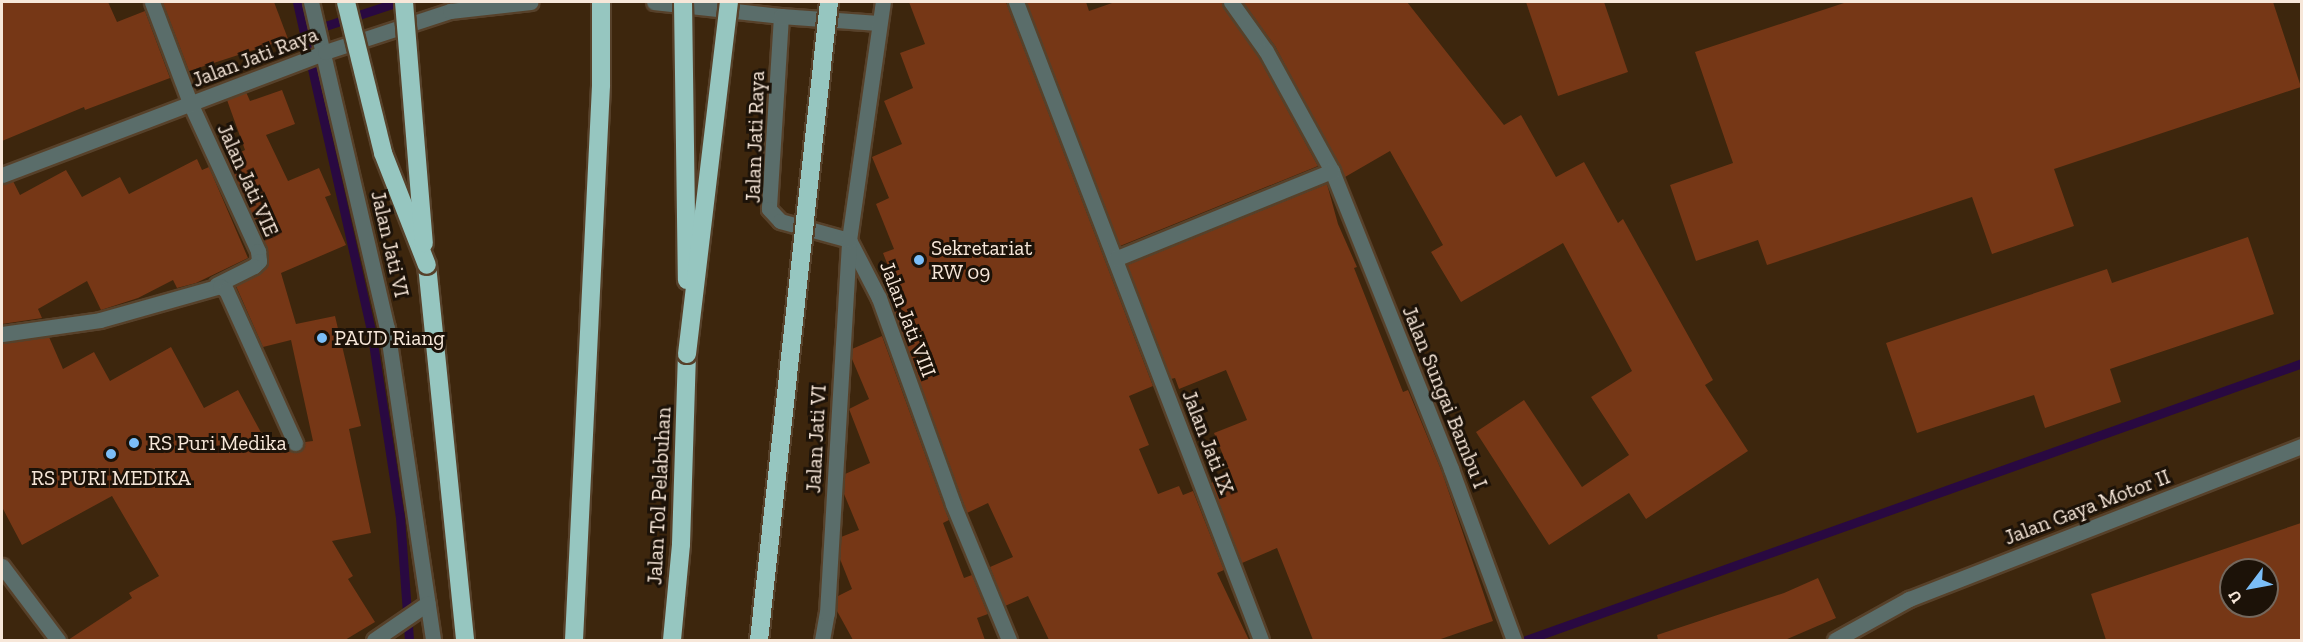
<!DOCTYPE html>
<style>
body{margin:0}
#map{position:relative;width:2303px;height:642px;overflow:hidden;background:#3d260d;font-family:"Zilla Slab",serif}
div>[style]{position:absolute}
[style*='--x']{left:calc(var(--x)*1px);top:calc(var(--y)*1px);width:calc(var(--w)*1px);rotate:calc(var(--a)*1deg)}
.stream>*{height:9px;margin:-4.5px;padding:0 4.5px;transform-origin:4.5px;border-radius:4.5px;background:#290941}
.building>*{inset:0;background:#763716}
.roads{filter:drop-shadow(2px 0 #57412a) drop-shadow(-2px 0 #57412a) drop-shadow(0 2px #57412a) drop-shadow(0 -2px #57412a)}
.minor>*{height:15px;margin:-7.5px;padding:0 7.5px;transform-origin:7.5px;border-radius:7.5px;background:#5a6d6a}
.highway>*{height:18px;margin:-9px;padding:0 9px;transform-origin:9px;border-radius:9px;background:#96c6c0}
.bridges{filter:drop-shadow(2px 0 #57412a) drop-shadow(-2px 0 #57412a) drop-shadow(0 2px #57412a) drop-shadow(0 -2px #57412a)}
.highway-bridge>*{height:18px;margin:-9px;padding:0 9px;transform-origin:9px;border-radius:9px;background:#96c6c0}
.dots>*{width:16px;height:16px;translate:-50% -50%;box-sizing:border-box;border:3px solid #1c1208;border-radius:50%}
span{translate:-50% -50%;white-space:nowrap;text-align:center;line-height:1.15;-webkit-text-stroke:6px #1c1208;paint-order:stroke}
.street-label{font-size:21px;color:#f7e7d9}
.poi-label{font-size:21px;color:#f7e7d9}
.left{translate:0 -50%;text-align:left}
.frame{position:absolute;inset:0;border:3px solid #f7e7d9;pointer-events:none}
.north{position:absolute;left:2219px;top:558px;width:60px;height:60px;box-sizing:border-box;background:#1c1208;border:2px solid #74675c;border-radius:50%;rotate:238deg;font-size:16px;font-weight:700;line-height:24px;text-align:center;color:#f7e7d9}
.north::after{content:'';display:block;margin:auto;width:21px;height:27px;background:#7bbef8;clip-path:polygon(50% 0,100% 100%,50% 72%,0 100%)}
</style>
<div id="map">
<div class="stream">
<i style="--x:297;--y:2;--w:336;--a:77.3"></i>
<i style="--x:371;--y:330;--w:189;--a:81.2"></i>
<i style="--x:400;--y:517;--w:123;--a:85.8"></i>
<i style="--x:313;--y:30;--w:89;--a:-18.2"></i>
<i style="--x:1526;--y:640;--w:824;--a:-19.64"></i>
</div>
<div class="building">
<i style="clip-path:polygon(2px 2px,108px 2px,117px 22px,145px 11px,170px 78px,85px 110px,84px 107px,2px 141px)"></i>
<i style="clip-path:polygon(168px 2px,274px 2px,288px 39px,189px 71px,163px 3px)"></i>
<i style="clip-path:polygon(909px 2px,1006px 2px,1153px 386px,1129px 396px,1149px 445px,1139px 449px,1158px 494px,1179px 486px,1183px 495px,1193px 491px,1224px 570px,1217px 573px,1249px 640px,1049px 640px,1028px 596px,1005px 606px,990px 567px,1013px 557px,988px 503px,967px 513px,889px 298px,899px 294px,883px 253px,894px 249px,876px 204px,889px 198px,872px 157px,902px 144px,884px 101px,913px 88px,900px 53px,925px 44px)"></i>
<i style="clip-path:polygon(1026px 2px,1086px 2px,1089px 11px,1115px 2px,1221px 2px,1258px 56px,1318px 166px,1120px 246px)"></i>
<i style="clip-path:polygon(1243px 2px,1407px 2px,1504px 125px,1521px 115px,1556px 177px,1584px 162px,1618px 223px,1623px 219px,1713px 380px,1705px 385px,1748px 451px,1646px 519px,1629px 493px,1549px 545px,1476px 432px,1524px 400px,1582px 487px,1629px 455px,1591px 397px,1632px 371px,1563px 243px,1461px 302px,1431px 252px,1443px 245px,1390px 151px,1345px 177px,1275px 46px)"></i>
<i style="clip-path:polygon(1526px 2px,1604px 2px,1628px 72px,1558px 96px)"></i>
<i style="clip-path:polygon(1847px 2px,2273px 2px,2301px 87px,2054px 169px,2074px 226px,1992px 254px,1972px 197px,1767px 265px,1758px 240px,1696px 261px,1670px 185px,1733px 163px,1695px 52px)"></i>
<i style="clip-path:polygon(282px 90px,295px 124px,266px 135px,288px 181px,319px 168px,331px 195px,325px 197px,346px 245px,281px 273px,296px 324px,335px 316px,361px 426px,349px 429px,371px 533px,332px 541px,353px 576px,348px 579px,375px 622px,345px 640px,68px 640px,132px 598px,129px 593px,159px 576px,112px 496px,22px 545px,2px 507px,2px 344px,49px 337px,63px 369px,94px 352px,110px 381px,171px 347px,204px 408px,238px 390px,270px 449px,286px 446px,298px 452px,305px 442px,313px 441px,291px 340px,263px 347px,236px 286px,261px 273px,269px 260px,267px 247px,226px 159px,245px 150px,227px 100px,246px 92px,250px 101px)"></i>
<i style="clip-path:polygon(197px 159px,202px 170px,209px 167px,248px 258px,196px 283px,177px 288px,173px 280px,138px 298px,101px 310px,87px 281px,38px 309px,42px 318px,2px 324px,2px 185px,13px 181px,20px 195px,66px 170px,82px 197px,120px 177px,129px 194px)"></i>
<i style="clip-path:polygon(1327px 184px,1338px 224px,1357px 267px,1354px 268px,1403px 392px,1408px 390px,1442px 472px,1493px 621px,1438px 640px,1313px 640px,1277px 548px,1242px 563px,1211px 483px,1231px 475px,1214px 433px,1247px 420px,1226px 370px,1179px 389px,1175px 378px,1171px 379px,1127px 265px)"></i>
<i style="clip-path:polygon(2248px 237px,2274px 314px,2110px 369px,2121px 402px,2045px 428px,2034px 395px,1917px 433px,1886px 343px,2107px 269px,2112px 283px)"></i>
<i style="clip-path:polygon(882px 336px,949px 520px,943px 523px,964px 578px,972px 575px,988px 614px,977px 618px,985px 640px,853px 640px,837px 611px,838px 596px,852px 589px,840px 559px,841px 537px,859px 530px,844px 494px,845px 474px,870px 463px,849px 409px,869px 399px,852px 359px,852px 349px)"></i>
<i style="clip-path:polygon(evenodd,2301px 523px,2301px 640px,2106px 640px,2091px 594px,2301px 523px,2231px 570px,2267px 570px,2267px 606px,2231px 606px,2231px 570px)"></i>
<i style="clip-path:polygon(1818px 578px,1836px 618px,1785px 640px,1658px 640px,1657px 635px,1784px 593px)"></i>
</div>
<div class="roads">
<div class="minor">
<i style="--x:152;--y:2;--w:110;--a:69.3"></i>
<i style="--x:191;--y:105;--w:161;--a:65.3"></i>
<i style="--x:258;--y:251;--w:10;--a:84"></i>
<i style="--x:259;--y:261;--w:7;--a:135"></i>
<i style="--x:254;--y:266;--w:42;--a:153.4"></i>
<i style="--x:311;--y:2;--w:335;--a:76.9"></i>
<i style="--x:387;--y:328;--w:315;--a:81.6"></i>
<i style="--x:654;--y:2;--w:128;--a:6.3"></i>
<i style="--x:781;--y:16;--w:193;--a:93.6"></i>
<i style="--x:769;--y:209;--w:16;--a:47"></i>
<i style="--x:780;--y:221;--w:72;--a:15.4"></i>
<i style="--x:1016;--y:2;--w:683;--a:68.99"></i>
<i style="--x:1231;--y:2;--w:60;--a:54.5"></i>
<i style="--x:1266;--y:51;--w:137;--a:61.2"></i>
<i style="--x:1332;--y:171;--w:321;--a:68.2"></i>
<i style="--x:1451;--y:469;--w:182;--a:69.8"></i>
<i style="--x:781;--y:16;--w:97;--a:4.1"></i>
<i style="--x:2;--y:175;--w:346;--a:-20.8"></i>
<i style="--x:325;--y:52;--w:132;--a:-18.2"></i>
<i style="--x:450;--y:11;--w:81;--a:-6.4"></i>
<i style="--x:849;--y:240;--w:65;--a:62.7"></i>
<i style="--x:879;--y:298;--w:219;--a:70.2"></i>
<i style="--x:953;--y:504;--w:147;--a:67.6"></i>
<i style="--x:1115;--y:259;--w:234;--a:-22.1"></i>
<i style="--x:2;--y:334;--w:99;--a:-8.1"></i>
<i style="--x:100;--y:320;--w:125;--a:-15.8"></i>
<i style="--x:220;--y:286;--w:7;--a:34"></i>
<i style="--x:226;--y:290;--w:168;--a:65.7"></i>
<i style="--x:2;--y:566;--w:93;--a:52.9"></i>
<i style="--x:374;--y:640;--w:65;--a:-34.4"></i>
<i style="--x:822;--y:640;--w:27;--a:-80"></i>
<i style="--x:827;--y:613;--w:374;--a:-86.6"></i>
<i style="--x:849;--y:240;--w:240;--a:-81.9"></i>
<i style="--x:1835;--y:640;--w:85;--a:-29"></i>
<i style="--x:1909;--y:599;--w:422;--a:-21.3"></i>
</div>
<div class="highway">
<i style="--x:427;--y:265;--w:377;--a:84.2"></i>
<i style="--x:574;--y:640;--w:556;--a:-87.21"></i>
<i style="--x:601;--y:85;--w:83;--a:-90"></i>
<i style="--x:672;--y:640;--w:96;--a:-84.6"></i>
<i style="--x:681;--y:544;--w:190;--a:-88.2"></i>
</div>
</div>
<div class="bridges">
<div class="highway-bridge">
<i style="--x:346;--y:2;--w:155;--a:76.2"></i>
<i style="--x:383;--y:153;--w:120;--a:68.6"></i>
<i style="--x:404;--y:2;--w:242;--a:85.3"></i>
<i style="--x:683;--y:2;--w:278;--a:89.2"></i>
<i style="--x:687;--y:354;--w:354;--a:-83.2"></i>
<i style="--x:759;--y:640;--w:642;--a:-83.74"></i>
</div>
</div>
<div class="dots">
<i style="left:919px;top:260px;background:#7bbef8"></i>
<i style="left:322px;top:338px;background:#7bbef8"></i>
<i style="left:134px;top:443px;background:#7bbef8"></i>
<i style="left:111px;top:454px;background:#7bbef8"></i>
</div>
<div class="street-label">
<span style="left:255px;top:57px;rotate:-21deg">Jalan Jati Raya</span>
<span style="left:755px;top:137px;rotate:-88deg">Jalan Jati Raya</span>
<span style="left:248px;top:180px;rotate:66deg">Jalan Jati VIE</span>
<span style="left:390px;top:244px;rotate:77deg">Jalan Jati VI</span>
<span style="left:908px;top:319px;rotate:69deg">Jalan Jati VIII</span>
<span style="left:1445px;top:397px;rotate:68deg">Jalan Sungai Bambu I</span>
<span style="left:816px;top:439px;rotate:-87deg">Jalan Jati VI</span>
<span style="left:1208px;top:442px;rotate:69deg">Jalan Jati IX</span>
<span style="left:659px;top:496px;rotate:-87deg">Jalan Tol Pelabuhan</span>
<span style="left:2087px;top:507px;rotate:-21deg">Jalan Gaya Motor II</span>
</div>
<div class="poi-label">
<span class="left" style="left:931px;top:260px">Sekretariat<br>RW 09</span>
<span class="left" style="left:334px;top:338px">PAUD Riang</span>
<span class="left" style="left:148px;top:443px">RS Puri Medika</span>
<span style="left:111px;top:478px">RS PURI MEDIKA</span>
</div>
<div class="frame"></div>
<div class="north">U</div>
</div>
